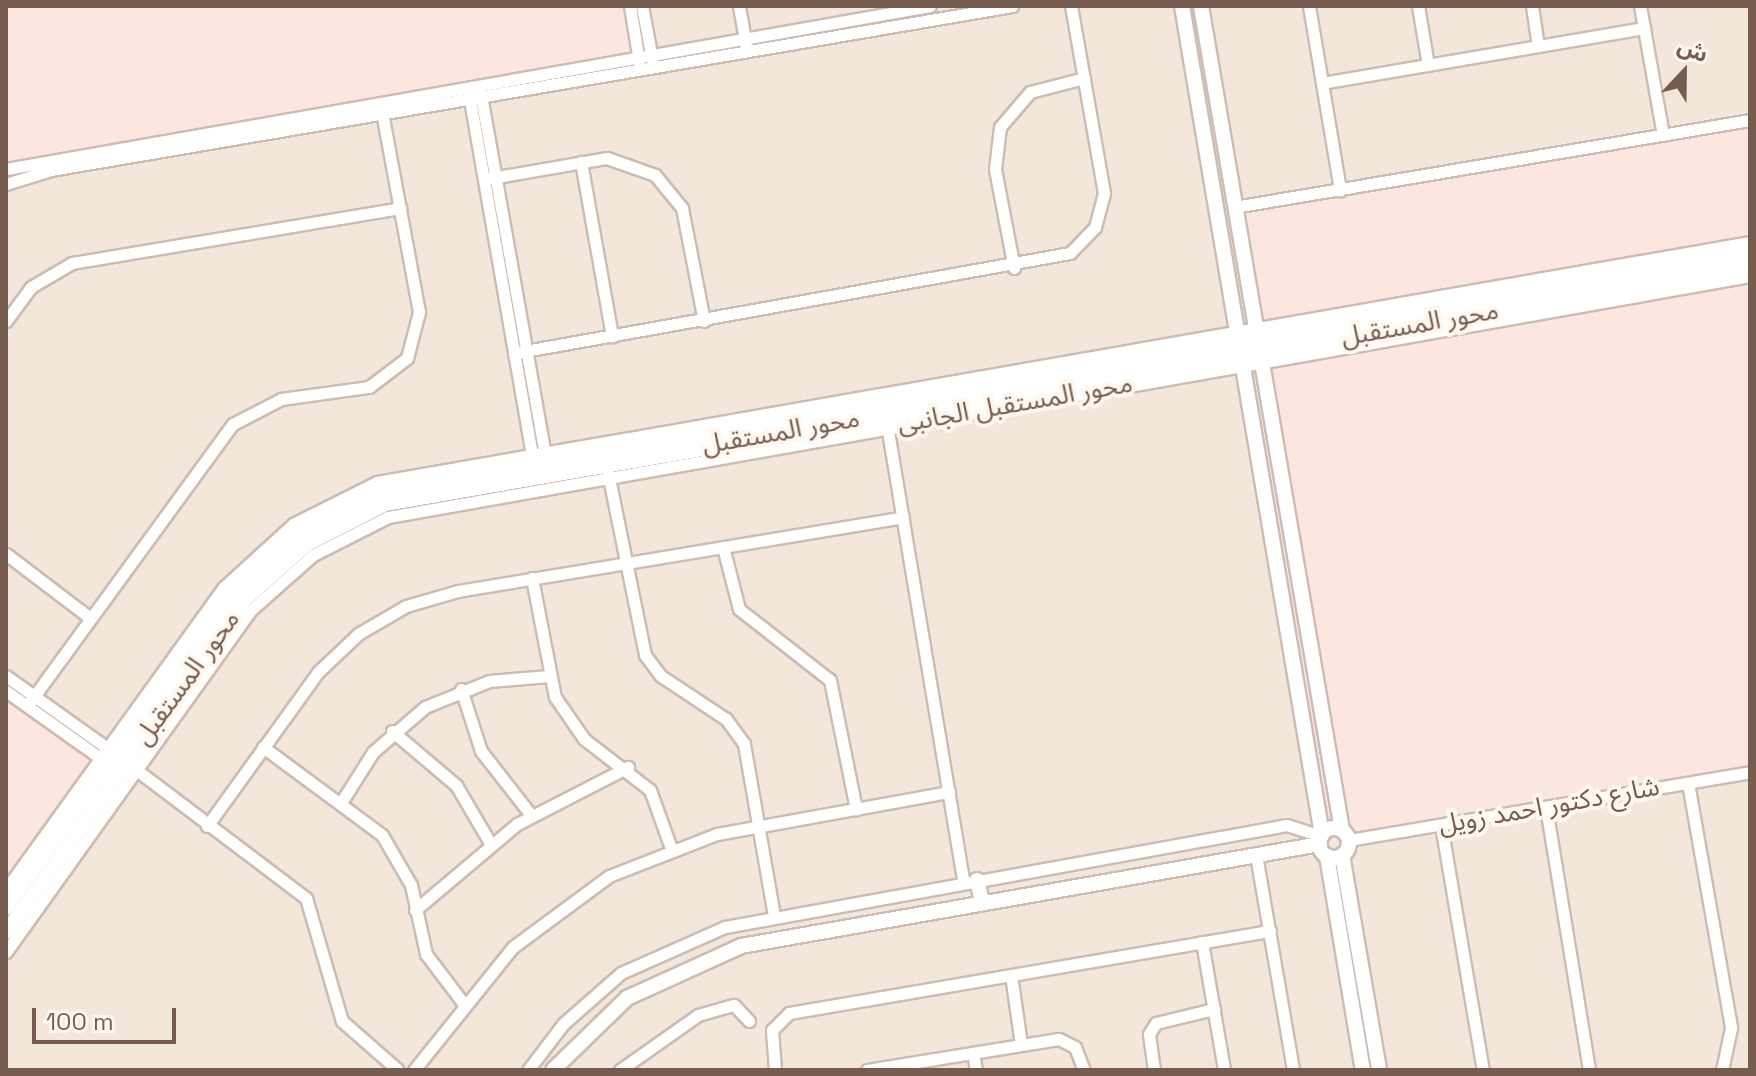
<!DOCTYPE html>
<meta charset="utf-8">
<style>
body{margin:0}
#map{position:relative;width:1756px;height:1076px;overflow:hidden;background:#fcf4eb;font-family:"Space Grotesk","Noto Sans Arabic",sans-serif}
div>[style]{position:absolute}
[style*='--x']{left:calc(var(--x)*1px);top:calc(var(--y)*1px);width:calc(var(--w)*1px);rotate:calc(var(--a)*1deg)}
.residential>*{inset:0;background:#f3e6da}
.commercial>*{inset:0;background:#fbe6e0}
.roads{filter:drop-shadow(2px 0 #cdbcb1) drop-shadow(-2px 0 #cdbcb1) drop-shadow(0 2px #cdbcb1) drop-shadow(0 -2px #cdbcb1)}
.minor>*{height:11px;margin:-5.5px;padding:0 5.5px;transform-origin:5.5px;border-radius:5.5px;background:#fff}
.tertiary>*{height:14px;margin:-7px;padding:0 7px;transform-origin:7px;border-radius:7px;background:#fff}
.tertiary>.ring{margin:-7px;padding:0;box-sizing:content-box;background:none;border:14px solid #fff;border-radius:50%}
span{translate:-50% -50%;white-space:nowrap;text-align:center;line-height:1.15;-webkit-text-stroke:8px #fef8f1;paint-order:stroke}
.street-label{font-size:26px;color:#765b4f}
.frame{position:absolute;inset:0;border:8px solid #765b4f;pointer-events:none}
.north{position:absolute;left:1644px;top:32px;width:80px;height:80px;-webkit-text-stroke:6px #fef8f1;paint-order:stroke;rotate:22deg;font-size:22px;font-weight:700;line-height:32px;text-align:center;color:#765b4f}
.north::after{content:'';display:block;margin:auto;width:28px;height:36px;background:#765b4f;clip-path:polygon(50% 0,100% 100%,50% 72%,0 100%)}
.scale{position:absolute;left:32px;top:1008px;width:144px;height:36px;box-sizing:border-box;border:4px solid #765b4f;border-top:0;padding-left:10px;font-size:24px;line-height:28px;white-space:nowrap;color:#765b4f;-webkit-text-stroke:6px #fef8f1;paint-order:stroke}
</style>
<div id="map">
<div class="residential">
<i style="clip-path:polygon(6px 6px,1750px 6px,1750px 1070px,6px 1070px)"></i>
</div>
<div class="commercial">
<i style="clip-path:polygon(6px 6px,635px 6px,645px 63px,6px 176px)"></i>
<i style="clip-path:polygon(1750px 111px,1750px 767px,1332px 842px,1224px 202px)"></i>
<i style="clip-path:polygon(6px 683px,118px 761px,6px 897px)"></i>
</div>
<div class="roads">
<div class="minor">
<i style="--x:630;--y:6;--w:56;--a:80.7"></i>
<i style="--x:642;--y:6;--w:54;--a:79.3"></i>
<i style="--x:739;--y:6;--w:40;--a:80"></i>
<i style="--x:1309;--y:6;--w:187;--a:80.4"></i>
<i style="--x:1418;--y:6;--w:60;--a:80.4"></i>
<i style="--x:1532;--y:6;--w:40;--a:81.5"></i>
<i style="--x:1640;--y:6;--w:131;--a:79.9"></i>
<i style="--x:1322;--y:83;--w:327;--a:-9.7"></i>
<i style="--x:480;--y:90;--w:371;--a:79.9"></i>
<i style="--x:469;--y:94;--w:366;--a:80.1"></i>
<i style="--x:581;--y:162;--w:177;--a:79.9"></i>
<i style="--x:6;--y:169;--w:938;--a:-10"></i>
<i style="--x:491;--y:178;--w:118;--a:-9.8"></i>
<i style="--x:607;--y:158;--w:51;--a:19.5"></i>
<i style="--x:655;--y:175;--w:43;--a:50.7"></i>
<i style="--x:682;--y:208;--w:115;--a:79"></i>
<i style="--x:6;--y:184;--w:47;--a:-17.3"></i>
<i style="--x:51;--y:170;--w:975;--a:-9.68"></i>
<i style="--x:1234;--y:207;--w:523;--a:-9.57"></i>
<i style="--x:1014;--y:268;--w:101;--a:-100.9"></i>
<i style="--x:995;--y:169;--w:42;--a:-83.2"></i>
<i style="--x:1000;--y:127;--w:46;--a:-49.4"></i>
<i style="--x:1030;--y:92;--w:56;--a:-14.5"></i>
<i style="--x:6;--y:321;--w:42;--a:-53.7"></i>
<i style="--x:31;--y:287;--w:48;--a:-30.3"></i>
<i style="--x:72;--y:263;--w:333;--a:-9.5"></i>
<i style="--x:514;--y:353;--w:565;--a:-10.2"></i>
<i style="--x:1070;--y:253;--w:36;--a:-46"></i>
<i style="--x:1095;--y:227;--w:35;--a:-75"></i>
<i style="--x:1104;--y:193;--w:190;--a:-100"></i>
<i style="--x:887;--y:425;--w:464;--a:80.5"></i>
<i style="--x:608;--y:473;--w:186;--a:78.5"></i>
<i style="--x:645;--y:655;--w:26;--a:53"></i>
<i style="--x:661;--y:676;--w:78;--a:33.5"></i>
<i style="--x:726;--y:719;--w:31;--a:54"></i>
<i style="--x:744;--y:744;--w:175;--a:80.1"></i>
<i style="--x:723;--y:547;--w:64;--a:75.5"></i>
<i style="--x:739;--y:609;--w:115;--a:38"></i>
<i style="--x:830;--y:680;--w:132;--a:78.6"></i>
<i style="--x:6;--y:554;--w:106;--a:37.3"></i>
<i style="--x:532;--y:578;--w:121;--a:79.1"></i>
<i style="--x:555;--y:697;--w:51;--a:55.4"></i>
<i style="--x:584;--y:739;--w:83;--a:37.7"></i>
<i style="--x:650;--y:790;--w:62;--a:70.1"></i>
<i style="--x:6;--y:676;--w:128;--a:35.4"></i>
<i style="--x:461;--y:689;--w:65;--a:72.1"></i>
<i style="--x:481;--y:751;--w:81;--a:52"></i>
<i style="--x:6;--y:691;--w:119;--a:35.4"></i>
<i style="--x:27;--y:706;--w:349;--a:-53.9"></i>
<i style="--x:233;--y:424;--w:54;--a:-27.5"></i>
<i style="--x:281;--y:399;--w:89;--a:-7.8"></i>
<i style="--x:369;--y:387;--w:48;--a:-37.3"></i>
<i style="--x:407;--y:358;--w:48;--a:-75.4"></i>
<i style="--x:419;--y:312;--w:209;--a:-100.5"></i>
<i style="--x:392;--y:731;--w:84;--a:40.2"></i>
<i style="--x:456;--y:785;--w:67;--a:59.6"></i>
<i style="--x:263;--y:747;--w:148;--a:36.5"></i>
<i style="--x:382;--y:835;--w:58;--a:59.9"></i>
<i style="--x:411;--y:885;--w:71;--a:77.7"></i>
<i style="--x:426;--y:954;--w:61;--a:52.9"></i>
<i style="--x:130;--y:765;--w:221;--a:37.1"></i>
<i style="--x:306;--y:898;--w:128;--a:73.7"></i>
<i style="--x:342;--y:1021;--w:74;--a:41.2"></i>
<i style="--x:1688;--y:783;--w:249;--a:80"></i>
<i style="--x:1731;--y:1028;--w:43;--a:102.1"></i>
<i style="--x:342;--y:801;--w:58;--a:-57.7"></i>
<i style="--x:373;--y:752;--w:69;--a:-40.9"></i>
<i style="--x:425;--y:707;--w:69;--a:-22.1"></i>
<i style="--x:489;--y:681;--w:60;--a:-4.8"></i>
<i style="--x:1546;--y:807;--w:266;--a:80.7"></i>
<i style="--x:1441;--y:825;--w:249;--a:80.3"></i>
<i style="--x:207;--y:826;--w:190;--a:-54.2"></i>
<i style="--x:318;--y:672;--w:55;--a:-43.5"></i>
<i style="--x:358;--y:634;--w:56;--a:-30.3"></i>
<i style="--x:406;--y:606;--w:54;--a:-16.1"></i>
<i style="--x:458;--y:591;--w:451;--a:-9.4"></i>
<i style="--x:1349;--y:840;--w:407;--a:-9.6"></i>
<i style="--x:1256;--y:855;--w:218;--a:80.2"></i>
<i style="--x:6;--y:889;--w:372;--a:-54.2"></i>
<i style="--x:224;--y:587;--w:93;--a:-42.4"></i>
<i style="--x:293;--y:524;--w:94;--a:-26.6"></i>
<i style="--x:377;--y:482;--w:1394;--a:-9.92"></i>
<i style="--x:415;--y:910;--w:133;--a:-40.1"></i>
<i style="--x:517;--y:824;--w:125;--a:-27.2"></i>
<i style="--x:1202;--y:942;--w:130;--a:80.2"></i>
<i style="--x:6;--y:952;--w:419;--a:-54.4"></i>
<i style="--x:250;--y:611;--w:84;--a:-41.6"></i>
<i style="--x:313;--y:555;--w:84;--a:-26.9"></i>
<i style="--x:388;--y:517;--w:1383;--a:-10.03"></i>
<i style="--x:1011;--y:975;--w:70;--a:81.8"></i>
<i style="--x:973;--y:1053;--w:17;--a:80"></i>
<i style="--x:414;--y:1070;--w:158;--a:-51.2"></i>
<i style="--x:513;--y:947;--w:119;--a:-36.5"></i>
<i style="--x:609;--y:876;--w:116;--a:-21.3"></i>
<i style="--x:717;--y:834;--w:236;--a:-10.3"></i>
<i style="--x:528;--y:1070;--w:58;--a:-52.7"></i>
<i style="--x:563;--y:1024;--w:77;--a:-41.3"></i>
<i style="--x:621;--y:973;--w:114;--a:-23.9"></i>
<i style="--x:725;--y:927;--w:571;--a:-10.29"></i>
<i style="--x:1287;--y:825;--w:36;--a:18"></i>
<i style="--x:620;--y:1070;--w:95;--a:-35.2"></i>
<i style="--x:698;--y:1015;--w:37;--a:-16"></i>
<i style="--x:734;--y:1005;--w:22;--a:47"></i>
<i style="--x:775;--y:1070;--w:40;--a:-94.3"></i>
<i style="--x:772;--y:1030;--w:24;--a:-45"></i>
<i style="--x:789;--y:1013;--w:488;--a:-9.7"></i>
<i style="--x:867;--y:1070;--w:194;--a:-9.2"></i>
<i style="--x:1059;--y:1039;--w:18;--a:27"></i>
<i style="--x:1075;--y:1047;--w:25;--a:69"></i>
<i style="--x:1154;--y:1070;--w:36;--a:-98"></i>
<i style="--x:1149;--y:1034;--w:13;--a:-58"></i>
<i style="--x:1156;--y:1023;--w:60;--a:-13.6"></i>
</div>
<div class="tertiary">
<i style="--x:1182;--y:6;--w:841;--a:80.41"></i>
<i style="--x:1201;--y:6;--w:836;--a:80.29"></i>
<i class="ring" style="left:1319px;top:828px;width:16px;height:16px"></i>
<i style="--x:1342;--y:855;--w:218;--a:80.2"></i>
<i style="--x:1327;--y:856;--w:217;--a:80.5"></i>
<i style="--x:977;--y:880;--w:23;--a:77"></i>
<i style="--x:6;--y:908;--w:387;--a:-54.3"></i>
<i style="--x:232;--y:594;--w:91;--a:-41.9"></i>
<i style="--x:300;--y:533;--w:90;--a:-27.1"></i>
<i style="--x:380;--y:492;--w:1391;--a:-9.9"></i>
<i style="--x:6;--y:932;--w:406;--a:-54.4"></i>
<i style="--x:242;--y:602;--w:87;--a:-41.7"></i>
<i style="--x:307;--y:544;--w:88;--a:-27.1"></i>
<i style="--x:385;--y:504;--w:1385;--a:-9.85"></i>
<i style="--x:553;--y:1070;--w:103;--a:-44.2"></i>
<i style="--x:627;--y:998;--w:125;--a:-24.5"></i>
<i style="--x:741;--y:946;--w:588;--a:-9.99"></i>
</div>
</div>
<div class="street-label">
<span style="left:1420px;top:324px;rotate:-10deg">محور المستقبل</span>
<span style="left:1015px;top:404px;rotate:-10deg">محور المستقبل الجانبى</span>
<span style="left:781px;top:432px;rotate:-10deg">محور المستقبل</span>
<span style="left:187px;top:678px;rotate:-54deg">محور المستقبل</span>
<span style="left:1549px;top:806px;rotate:-10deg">شارع دكتور احمد زويل</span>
</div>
<div class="frame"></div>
<div class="north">ش</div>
<div class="scale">100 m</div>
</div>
